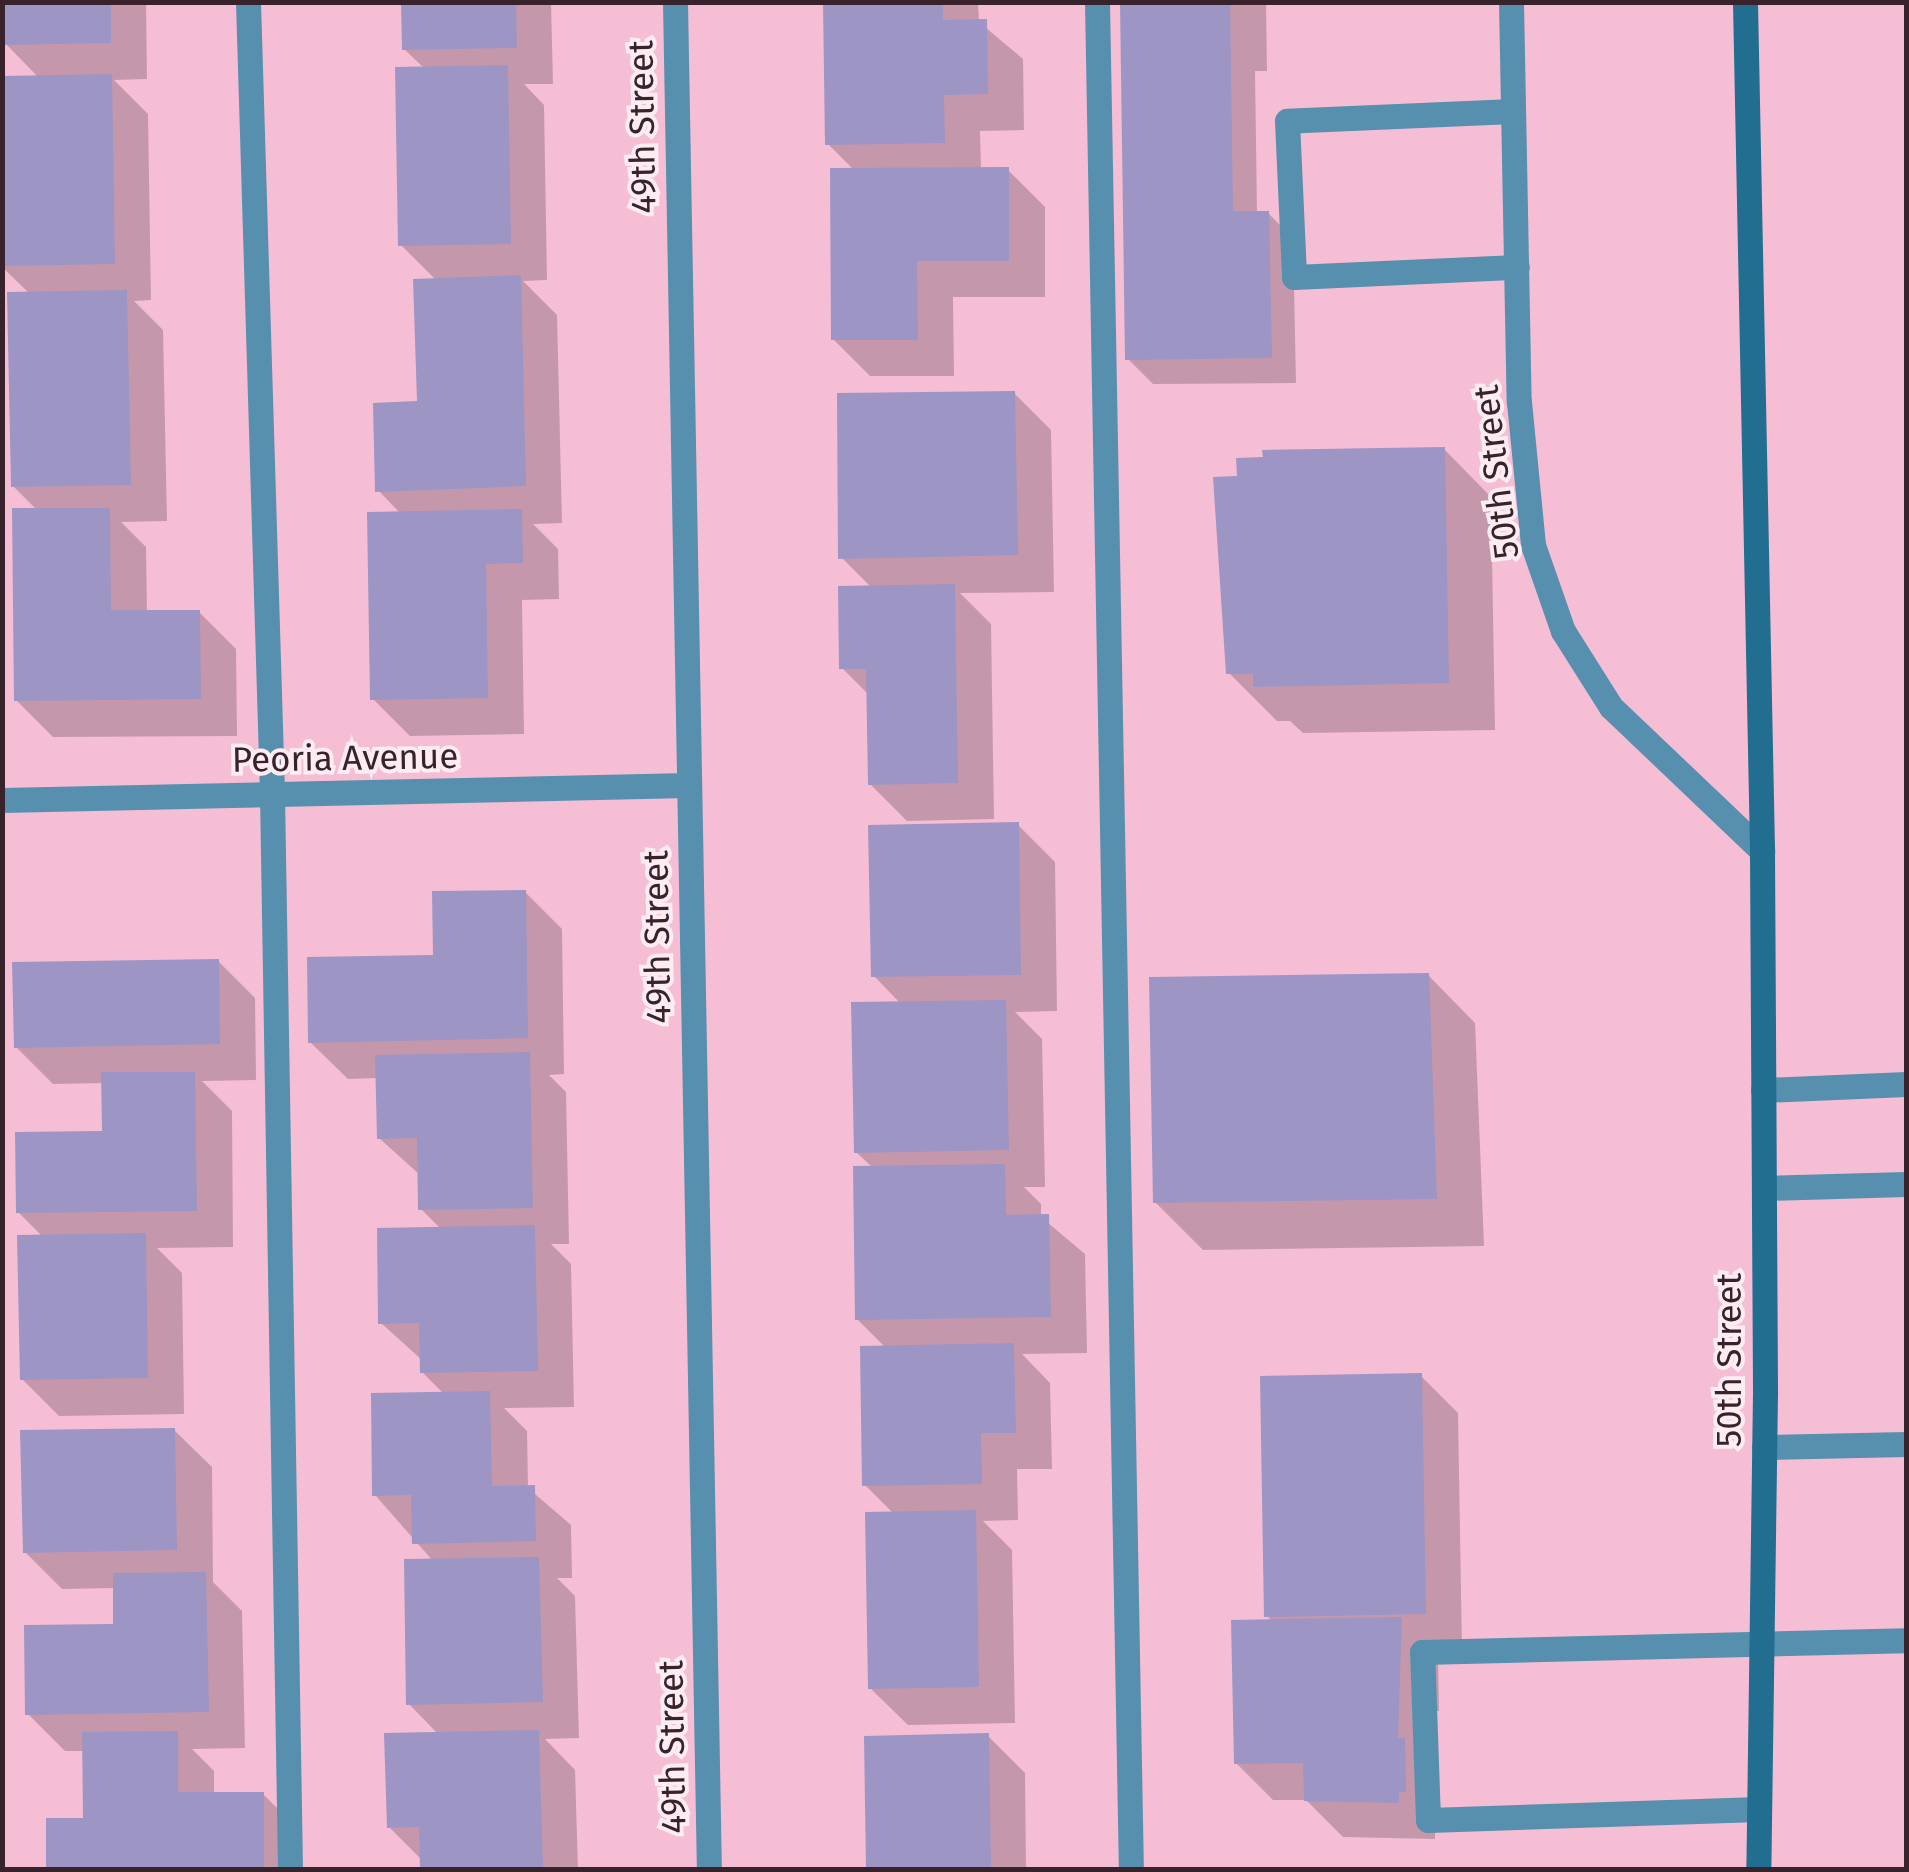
<!DOCTYPE html>
<style>
body{margin:0}
#map{position:relative;width:1909px;height:1872px;overflow:hidden;background:#f5bed5;font-family:"Fira Sans",sans-serif}
div>[style]{position:absolute}
[style*='--x']{left:calc(var(--x)*1px);top:calc(var(--y)*1px);width:calc(var(--w)*1px);rotate:calc(var(--a)*1deg)}
.shadow>*{inset:0;background:#0003}
.building>*{inset:0;background:#9d95c4}
.lane>*{height:25px;margin:-12.5px;padding:0 12.5px;transform-origin:12.5px;border-radius:12.5px;background:#5790ae}
.street>*{height:25px;margin:-12.5px;padding:0 12.5px;transform-origin:12.5px;border-radius:12.5px;background:#5790ae}
.secondary>*{height:25px;margin:-12.5px;padding:0 12.5px;transform-origin:12.5px;border-radius:12.5px;background:#216e90}
span{translate:-50% -50%;white-space:nowrap;text-align:center;line-height:1.15;-webkit-text-stroke:8px #fdecf2;paint-order:stroke}
.street-label{font-size:35px;color:#38232c}
.frame{position:absolute;inset:0;border:5px solid #38232c;pointer-events:none}
</style>
<div id="map">
<div class="shadow">
<i style="clip-path:polygon(5px 2px,146px 2px,147px 79px,114px 80px,148px 114px,151px 300px,134px 301px,163px 330px,167px 521px,121px 522px,146px 547px,147px 613px,199px 612px,236px 649px,237px 736px,53px 737px,16px 700px,38px 511px,13px 486px,30px 294px,2px 267px,2px 79px,39px 78px,6px 44px)"></i>
<i style="clip-path:polygon(403px 2px,551px 2px,553px 84px,524px 84px,544px 105px,547px 280px,523px 281px,557px 315px,562px 523px,533px 524px,558px 549px,559px 599px,522px 600px,524px 734px,410px 736px,373px 699px,401px 514px,378px 490px,419px 403px,436px 280px,401px 245px,425px 69px,404px 49px)"></i>
<i style="clip-path:polygon(825px 2px,978px 2px,979px 22px,1023px 59px,1024px 130px,980px 131px,981px 170px,1008px 170px,1045px 207px,1045px 297px,953px 297px,954px 376px,870px 376px,833px 339px,854px 170px,828px 144px)"></i>
<i style="clip-path:polygon(1123px 2px,1266px 2px,1267px 71px,1255px 71px,1257px 213px,1268px 213px,1293px 238px,1296px 383px,1153px 384px,1128px 359px)"></i>
<i style="clip-path:polygon(1014px 393px,1051px 430px,1054px 592px,960px 593px,991px 624px,994px 819px,907px 821px,870px 784px,869px 695px,842px 668px,872px 588px,841px 557px)"></i>
<i style="clip-path:polygon(1444px 449px,1491px 497px,1495px 730px,1303px 733px,1290px 721px,1277px 721px,1229px 673px,1239px 479px)"></i>
<i style="clip-path:polygon(1018px 825px,1055px 862px,1057px 1011px,1015px 1012px,1042px 1039px,1045px 1187px,1024px 1187px,1041px 1204px,1041px 1217px,1085px 1254px,1087px 1353px,1022px 1354px,1050px 1383px,1052px 1469px,1017px 1469px,1018px 1520px,983px 1521px,1012px 1550px,1015px 1723px,908px 1725px,870px 1688px,894px 1514px,865px 1485px,886px 1348px,857px 1319px,873px 1168px,856px 1152px,901px 1004px,874px 976px)"></i>
<i style="clip-path:polygon(525px 892px,562px 929px,564px 1074px,549px 1075px,566px 1092px,569px 1244px,551px 1244px,571px 1264px,574px 1407px,504px 1408px,527px 1431px,528px 1488px,571px 1525px,572px 1578px,557px 1578px,575px 1596px,579px 1738px,545px 1739px,575px 1770px,578px 1870px,422px 1870px,422px 1860px,389px 1827px,439px 1735px,409px 1704px,433px 1561px,375px 1495px,445px 1395px,422px 1372px,422px 1360px,381px 1323px,441px 1229px,421px 1209px,420px 1175px,379px 1138px,378px 1078px,348px 1079px,310px 1042px)"></i>
<i style="clip-path:polygon(218px 961px,255px 998px,256px 1080px,202px 1081px,232px 1111px,233px 1247px,157px 1248px,182px 1273px,184px 1414px,59px 1416px,22px 1379px,44px 1238px,18px 1212px,105px 1134px,104px 1083px,53px 1084px,16px 1047px)"></i>
<i style="clip-path:polygon(1428px 975px,1475px 1023px,1484px 1246px,1203px 1250px,1155px 1202px)"></i>
<i style="clip-path:polygon(1421px 1376px,1458px 1413px,1462px 1650px,1438px 1657px,1439px 1711px,1433px 1711px,1442px 1828px,1435px 1829px,1435px 1839px,1343px 1837px,1306px 1800px,1273px 1800px,1236px 1763px,1273px 1622px,1267px 1616px)"></i>
<i style="clip-path:polygon(174px 1430px,212px 1467px,213px 1582px,242px 1611px,245px 1748px,192px 1749px,214px 1771px,214px 1795px,263px 1794px,300px 1831px,300px 1870px,48px 1870px,85px 1820px,85px 1751px,65px 1751px,28px 1714px,116px 1626px,115px 1588px,62px 1589px,25px 1552px)"></i>
<i style="clip-path:polygon(988px 1736px,1025px 1773px,1026px 1870px,869px 1870px)"></i>
</div>
<div class="building">
<i style="clip-path:polygon(2px 2px,111px 2px,111px 43px,3px 45px)"></i>
<i style="clip-path:polygon(401px 2px,516px 2px,517px 48px,402px 50px)"></i>
<i style="clip-path:polygon(823px 2px,943px 2px,943px 20px,987px 19px,988px 94px,944px 95px,945px 143px,825px 145px)"></i>
<i style="clip-path:polygon(1120px 2px,1230px 2px,1233px 211px,1269px 211px,1272px 358px,1125px 360px)"></i>
<i style="clip-path:polygon(508px 65px,511px 244px,398px 246px,395px 67px)"></i>
<i style="clip-path:polygon(112px 74px,115px 264px,2px 266px,2px 76px)"></i>
<i style="clip-path:polygon(1009px 167px,1009px 261px,917px 261px,918px 340px,831px 340px,830px 168px)"></i>
<i style="clip-path:polygon(521px 275px,526px 486px,375px 492px,373px 403px,417px 401px,413px 279px)"></i>
<i style="clip-path:polygon(127px 290px,131px 485px,11px 487px,7px 292px)"></i>
<i style="clip-path:polygon(1015px 391px,1018px 555px,838px 559px,837px 393px)"></i>
<i style="clip-path:polygon(1445px 447px,1449px 683px,1253px 687px,1253px 674px,1226px 674px,1213px 477px,1237px 476px,1236px 458px,1263px 457px,1262px 450px)"></i>
<i style="clip-path:polygon(12px 508px,110px 508px,111px 610px,200px 610px,201px 699px,14px 701px)"></i>
<i style="clip-path:polygon(522px 509px,523px 563px,486px 564px,488px 698px,370px 700px,367px 512px)"></i>
<i style="clip-path:polygon(955px 584px,958px 783px,868px 785px,866px 669px,839px 669px,838px 586px)"></i>
<i style="clip-path:polygon(1019px 822px,1021px 975px,871px 977px,868px 825px)"></i>
<i style="clip-path:polygon(526px 890px,528px 1038px,308px 1043px,307px 957px,433px 955px,432px 891px)"></i>
<i style="clip-path:polygon(219px 959px,220px 1044px,14px 1048px,12px 962px)"></i>
<i style="clip-path:polygon(1429px 973px,1437px 1199px,1153px 1203px,1149px 977px)"></i>
<i style="clip-path:polygon(1006px 1000px,1009px 1150px,854px 1153px,851px 1002px)"></i>
<i style="clip-path:polygon(530px 1052px,533px 1208px,418px 1210px,417px 1138px,377px 1139px,375px 1055px)"></i>
<i style="clip-path:polygon(101px 1072px,195px 1072px,197px 1211px,16px 1213px,15px 1132px,102px 1131px)"></i>
<i style="clip-path:polygon(1005px 1164px,1006px 1215px,1049px 1214px,1051px 1317px,855px 1320px,853px 1166px)"></i>
<i style="clip-path:polygon(535px 1225px,538px 1371px,420px 1373px,419px 1323px,378px 1324px,377px 1228px)"></i>
<i style="clip-path:polygon(146px 1233px,148px 1378px,20px 1380px,17px 1235px)"></i>
<i style="clip-path:polygon(1014px 1343px,1016px 1433px,981px 1433px,982px 1484px,862px 1486px,860px 1346px)"></i>
<i style="clip-path:polygon(1422px 1373px,1426px 1614px,1264px 1617px,1260px 1376px)"></i>
<i style="clip-path:polygon(490px 1391px,492px 1486px,535px 1485px,536px 1541px,412px 1544px,411px 1495px,372px 1496px,371px 1393px)"></i>
<i style="clip-path:polygon(175px 1428px,177px 1550px,23px 1553px,20px 1430px)"></i>
<i style="clip-path:polygon(976px 1510px,979px 1687px,868px 1689px,865px 1512px)"></i>
<i style="clip-path:polygon(539px 1557px,543px 1702px,406px 1705px,404px 1559px)"></i>
<i style="clip-path:polygon(206px 1572px,209px 1712px,25px 1715px,24px 1625px,113px 1624px,113px 1573px)"></i>
<i style="clip-path:polygon(1402px 1617px,1398px 1738px,1405px 1738px,1406px 1792px,1399px 1792px,1399px 1803px,1304px 1801px,1303px 1763px,1234px 1764px,1231px 1620px)"></i>
<i style="clip-path:polygon(539px 1730px,543px 1870px,420px 1870px,419px 1827px,387px 1828px,384px 1733px)"></i>
<i style="clip-path:polygon(178px 1731px,178px 1792px,264px 1792px,264px 1870px,46px 1870px,46px 1818px,83px 1818px,82px 1732px)"></i>
<i style="clip-path:polygon(989px 1733px,991px 1870px,866px 1870px,864px 1736px)"></i>
</div>
<div class="lane">
<i style="--x:248;--y:2;--w:792;--a:88.26"></i>
<i style="--x:272;--y:794;--w:1076;--a:89.04"></i>
<i style="--x:1097;--y:2;--w:1868;--a:88.96"></i>
<i style="--x:1513;--y:111;--w:226;--a:177.5"></i>
<i style="--x:1287;--y:121;--w:156;--a:87.4"></i>
<i style="--x:1294;--y:277;--w:223;--a:-2.6"></i>
<i style="--x:1763;--y:1090;--w:143;--a:-2.4"></i>
<i style="--x:1764;--y:1188;--w:142;--a:-1.6"></i>
<i style="--x:1764;--y:1447;--w:142;--a:-1.2"></i>
<i style="--x:1759;--y:1809;--w:331;--a:178.1"></i>
<i style="--x:1428;--y:1820;--w:168;--a:-92"></i>
<i style="--x:1422;--y:1652;--w:484;--a:-1.4"></i>
</div>
<div class="street">
<i style="--x:675;--y:2;--w:1868;--a:88.96"></i>
<i style="--x:1511;--y:2;--w:400;--a:88.9"></i>
<i style="--x:1519;--y:402;--w:144;--a:84.4"></i>
<i style="--x:1533;--y:545;--w:91;--a:70.8"></i>
<i style="--x:1563;--y:631;--w:90;--a:57.7"></i>
<i style="--x:1611;--y:707;--w:209;--a:43.6"></i>
<i style="--x:2;--y:800;--w:687;--a:-1.25"></i>
</div>
<div class="secondary">
<i style="--x:1745;--y:2;--w:849;--a:88.85"></i>
<i style="--x:1762;--y:851;--w:542;--a:89.68"></i>
<i style="--x:1765;--y:1393;--w:477;--a:90.8"></i>
</div>
<div class="street-label">
<span style="left:642px;top:127px;rotate:-91deg">49th Street</span>
<span style="left:1496px;top:472px;rotate:-97deg">50th Street</span>
<span style="left:345px;top:758px;rotate:-1deg">Peoria Avenue</span>
<span style="left:657px;top:937px;rotate:-91deg">49th Street</span>
<span style="left:1729px;top:1360px;rotate:-90deg">50th Street</span>
<span style="left:672px;top:1747px;rotate:-91deg">49th Street</span>
</div>
<div class="frame"></div>
</div>
